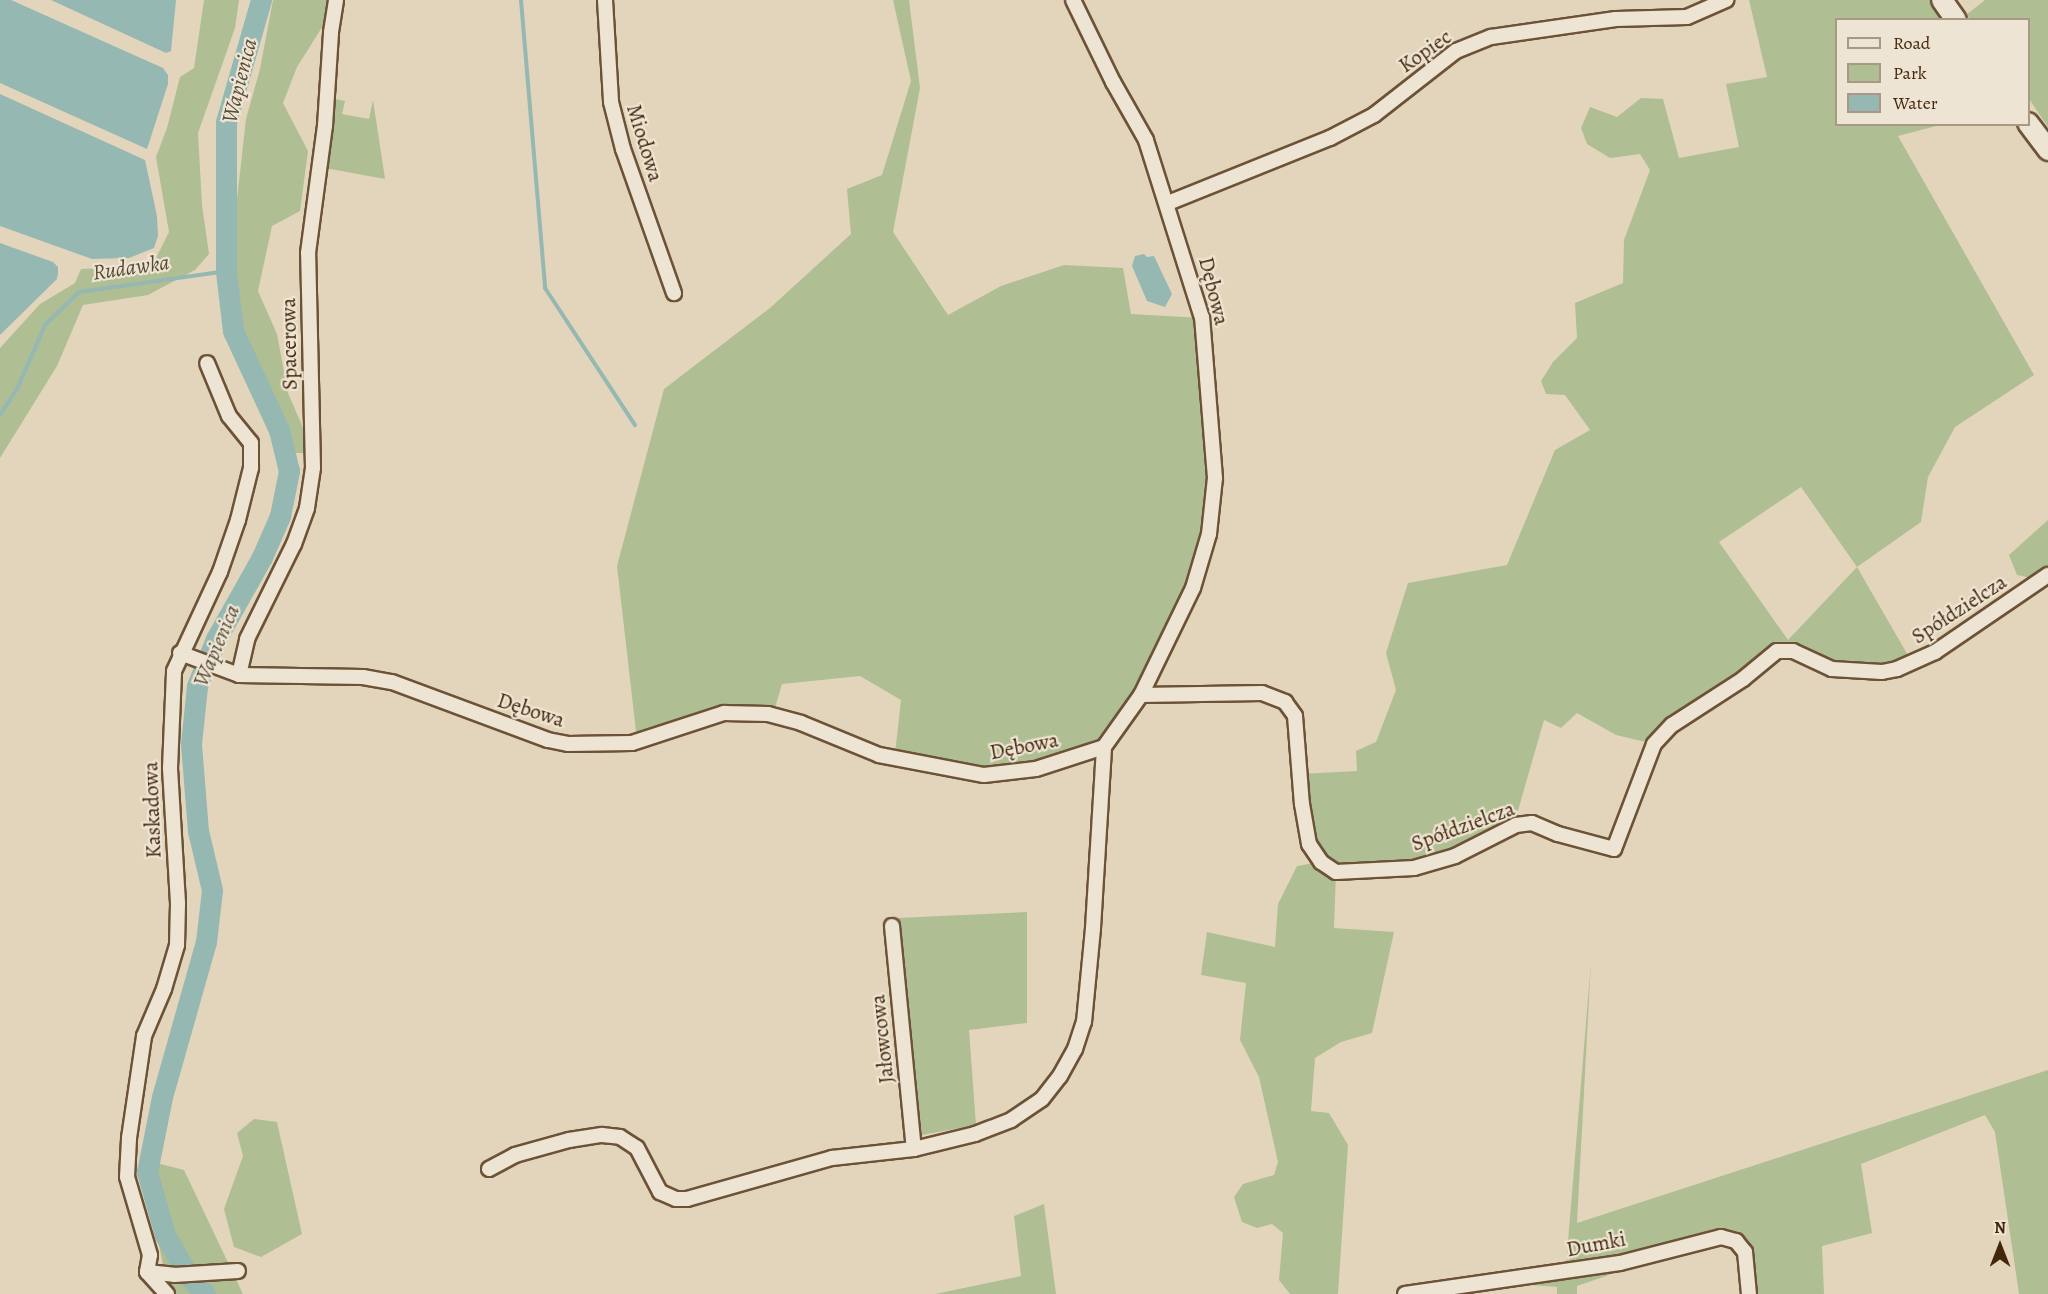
<!DOCTYPE html>
<meta charset="utf-8">
<style>
body{margin:0}
#map{position:relative;width:2048px;height:1294px;overflow:hidden;background:#e3d5bb;font-family:Alegreya,serif}
div>[style]{position:absolute}
[style*='--x']{left:calc(var(--x)*1px);top:calc(var(--y)*1px);width:calc(var(--w)*1px);rotate:calc(var(--a)*1deg)}
.green>*{inset:0;background:#b0be93}
.water>*{inset:0;background:#95b8b3}
.stream>*{height:4px;margin:-2px;padding:0 2px;transform-origin:2px;border-radius:2px;background:#95b8b3}
.river>*{height:21px;margin:-10.5px;padding:0 10.5px;transform-origin:10.5px;border-radius:10.5px;background:#95b8b3}
.roads{filter:drop-shadow(2px 0 #6c5237) drop-shadow(-2px 0 #6c5237) drop-shadow(0 2px #6c5237) drop-shadow(0 -2px #6c5237)}
.street>*{height:14px;margin:-7px;padding:0 7px;transform-origin:7px;border-radius:7px;background:#ede4d3}
.secondary>*{height:20px;margin:-10px;padding:0 10px;transform-origin:10px;border-radius:10px;background:#ede4d3}
span{translate:-50% -50%;white-space:nowrap;text-align:center;line-height:1.15;-webkit-text-stroke:4.5px #ede4d3;paint-order:stroke}
.street-label{font-size:21px;color:#44270b}
.water-label{font-size:22px;color:#584b35;font-style:italic}
.legend{position:absolute;left:1835px;top:18px;width:195px;height:108px;box-sizing:border-box;background:#ede4d3;border:2px solid #a99883;margin:0;padding:8px 10px;list-style:none;font-size:18px;color:#44270b}
.legend li{display:flex;align-items:center;gap:12px;height:30px}
.legend b{width:30px;border:2px solid #a99883}
.north{position:absolute;left:1970px;top:1216px;width:60px;height:60px;-webkit-text-stroke:4px #ede4d3;paint-order:stroke;rotate:0deg;font-size:16px;font-weight:700;line-height:24px;text-align:center;color:#44270b}
.north::after{content:'';display:block;margin:auto;width:21px;height:27px;background:#44270b;clip-path:polygon(50% 0,100% 100%,50% 72%,0 100%)}
</style>
<div id="map">
<div class="green">
<i style="clip-path:polygon(204px 0,239px 0,235px 28px,198px 133px,202px 205px,209px 254px,195px 270px,148px 295px,83px 305px,57px 366px,0 458px,0 348px,40px 304px,75px 283px,81px 269px,136px 267px,156px 258px,169px 232px,156px 157px,167px 128px,180px 77px,194px 68px)"></i>
<i style="clip-path:polygon(273px 0,330px 0,326px 21px,297px 67px,283px 103px,308px 151px,300px 211px,272px 226px,258px 291px,277px 334px,288px 393px,307px 437px,304px 453px,291px 453px,285px 431px,247px 348px,235px 293px,237px 199px,246px 119px,260px 69px)"></i>
<i style="clip-path:polygon(893px 0,909px 0,920px 88px,893px 232px,948px 315px,1001px 286px,1064px 265px,1123px 268px,1131px 314px,1202px 318px,1215px 478px,1209px 534px,1141px 695px,1104px 747px,1035px 766px,985px 771px,895px 754px,901px 700px,860px 676px,782px 684px,774px 711px,723px 708px,637px 740px,617px 566px,664px 389px,770px 308px,851px 234px,847px 189px,882px 175px,911px 81px)"></i>
<i style="clip-path:polygon(evenodd,1749px 0,1932px 0,1945px 19px,1836px 20px,1836px 124px,1940px 125px,1898px 136px,2034px 375px,1955px 427px,1928px 477px,1921px 522px,1857px 567px,1913px 664px,1882px 672px,1777px 651px,1654px 744px,1616px 735px,1577px 713px,1561px 728px,1544px 720px,1517px 814px,1532px 823px,1455px 856px,1336px 872px,1334px 928px,1394px 932px,1372px 1033px,1341px 1042px,1315px 1058px,1311px 1111px,1329px 1113px,1348px 1145px,1338px 1294px,1290px 1294px,1279px 1280px,1283px 1233px,1272px 1224px,1257px 1228px,1242px 1222px,1234px 1197px,1243px 1184px,1274px 1175px,1278px 1162px,1259px 1077px,1240px 1040px,1246px 983px,1201px 975px,1207px 932px,1275px 947px,1278px 904px,1297px 866px,1320px 862px,1309px 844px,1300px 774px,1357px 771px,1356px 751px,1376px 742px,1396px 690px,1386px 653px,1408px 583px,1507px 565px,1555px 450px,1590px 430px,1565px 395px,1546px 394px,1541px 381px,1553px 362px,1577px 338px,1575px 303px,1623px 283px,1624px 240px,1650px 170px,1640px 154px,1610px 158px,1587px 144px,1581px 128px,1590px 107px,1617px 117px,1641px 98px,1663px 99px,1679px 158px,1739px 147px,1726px 84px,1767px 77px,1749px 0,1801px 487px,1857px 567px,1788px 640px,1719px 542px,1801px 487px)"></i>
<i style="clip-path:polygon(1985px 0,2048px 0,2048px 127px,2029px 99px,2028px 20px,1971px 19px,1966px 15px)"></i>
<i style="clip-path:polygon(331px 98px,345px 101px,342px 114px,369px 119px,373px 100px,385px 179px,325px 168px)"></i>
<i style="clip-path:polygon(2048px 520px,2048px 575px,2042px 580px,2017px 575px,2009px 555px)"></i>
<i style="clip-path:polygon(1027px 912px,1027px 1023px,969px 1030px,976px 1125px,922px 1135px,898px 918px)"></i>
<i style="clip-path:polygon(1591px 962px,1577px 1223px,2048px 1070px,2048px 1294px,2019px 1294px,1995px 1132px,1985px 1115px,1861px 1164px,1872px 1233px,1822px 1246px,1824px 1294px,1752px 1294px,1737px 1239px,1621px 1260px,1566px 1266px)"></i>
<i style="clip-path:polygon(254px 1119px,277px 1122px,302px 1234px,261px 1257px,234px 1247px,224px 1209px,243px 1156px,237px 1133px)"></i>
<i style="clip-path:polygon(141px 1159px,184px 1170px,243px 1294px,169px 1294px)"></i>
<i style="clip-path:polygon(1044px 1204px,1056px 1294px,935px 1294px,1021px 1276px,1014px 1216px)"></i>
<i style="clip-path:polygon(1618px 1268px,1609px 1275px,1577px 1286px,1577px 1294px,1557px 1294px,1557px 1287px,1531px 1285px,1528px 1280px)"></i>
</div>
<div class="water">
<i style="clip-path:polygon(0 0,11px 0,163px 68px,168px 75px,168px 84px,147px 149px,0 83px)"></i>
<i style="clip-path:polygon(51px 0,176px 0,171px 51px,166px 53px)"></i>
<i style="clip-path:polygon(0 94px,145px 160px,157px 216px,158px 236px,154px 248px,129px 258px,92px 259px,0 226px)"></i>
<i style="clip-path:polygon(0 243px,53px 262px,58px 267px,58px 273px,57px 279px,0 335px)"></i>
<i style="clip-path:polygon(1144px 254px,1147px 257px,1154px 256px,1172px 294px,1165px 307px,1147px 301px,1132px 266px,1135px 256px)"></i>
</div>
<div class="stream">
<i style="--x:521;--y:0;--w:289;--a:85.2"></i>
<i style="--x:545;--y:288;--w:164;--a:56.7"></i>
<i style="--x:0;--y:415;--w:33;--a:-57"></i>
<i style="--x:18;--y:387;--w:68;--a:-66.5"></i>
<i style="--x:45;--y:325;--w:47;--a:-44.1"></i>
<i style="--x:79;--y:292;--w:148;--a:-8.1"></i>
</div>
<div class="river">
<i style="--x:205;--y:1294;--w:25;--a:-132"></i>
<i style="--x:188;--y:1275;--w:46;--a:-119.9"></i>
<i style="--x:165;--y:1235;--w:66;--a:-105.9"></i>
<i style="--x:147;--y:1172;--w:76;--a:-78.7"></i>
<i style="--x:162;--y:1097;--w:161;--a:-74.2"></i>
<i style="--x:206;--y:942;--w:52;--a:-83.4"></i>
<i style="--x:212;--y:890;--w:61;--a:-103.3"></i>
<i style="--x:198;--y:831;--w:87;--a:-94.6"></i>
<i style="--x:191;--y:744;--w:58;--a:-84.1"></i>
<i style="--x:197;--y:686;--w:51;--a:-68"></i>
<i style="--x:216;--y:639;--w:94;--a:-60.7"></i>
<i style="--x:262;--y:557;--w:45;--a:-66.3"></i>
<i style="--x:280;--y:516;--w:46;--a:-78.7"></i>
<i style="--x:289;--y:471;--w:42;--a:-103.7"></i>
<i style="--x:279;--y:430;--w:109;--a:-114.9"></i>
<i style="--x:233;--y:331;--w:60;--a:-96.7"></i>
<i style="--x:226;--y:271;--w:149;--a:-90"></i>
<i style="--x:226;--y:122;--w:127;--a:-74"></i>
</div>
<div class="roads">
<div class="street">
<i style="--x:605;--y:0;--w:102;--a:86.6"></i>
<i style="--x:611;--y:102;--w:49;--a:75.7"></i>
<i style="--x:623;--y:149;--w:153;--a:70.5"></i>
<i style="--x:1168;--y:203;--w:175;--a:-21.9"></i>
<i style="--x:1330;--y:138;--w:50;--a:-27.6"></i>
<i style="--x:1374;--y:115;--w:104;--a:-38"></i>
<i style="--x:1456;--y:51;--w:38;--a:-22"></i>
<i style="--x:1491;--y:37;--w:126;--a:-8.2"></i>
<i style="--x:1616;--y:19;--w:71;--a:-1.6"></i>
<i style="--x:1687;--y:17;--w:43;--a:-23.6"></i>
<i style="--x:180;--y:653;--w:63;--a:20.4"></i>
<i style="--x:239;--y:675;--w:124;--a:0.9"></i>
<i style="--x:363;--y:677;--w:29;--a:10"></i>
<i style="--x:392;--y:682;--w:166;--a:20.4"></i>
<i style="--x:548;--y:740;--w:20;--a:11"></i>
<i style="--x:568;--y:744;--w:64;--a:-0.9"></i>
<i style="--x:632;--y:743;--w:97;--a:-18.1"></i>
<i style="--x:724;--y:713;--w:44;--a:1.3"></i>
<i style="--x:768;--y:714;--w:34;--a:15"></i>
<i style="--x:801;--y:723;--w:84;--a:22.3"></i>
<i style="--x:879;--y:755;--w:107;--a:10.8"></i>
<i style="--x:984;--y:775;--w:52;--a:-6.6"></i>
<i style="--x:1036;--y:769;--w:71;--a:-17.9"></i>
<i style="--x:1104;--y:747;--w:64;--a:-54.6"></i>
<i style="--x:1141;--y:695;--w:119;--a:-64.1"></i>
<i style="--x:1193;--y:588;--w:56;--a:-73.5"></i>
<i style="--x:1209;--y:534;--w:56;--a:-83.9"></i>
<i style="--x:1215;--y:478;--w:161;--a:-94.6"></i>
<i style="--x:1202;--y:318;--w:187;--a:-107.5"></i>
<i style="--x:1146;--y:140;--w:67;--a:-119.6"></i>
<i style="--x:1113;--y:82;--w:91;--a:-116"></i>
<i style="--x:239;--y:675;--w:37;--a:-77"></i>
<i style="--x:247;--y:639;--w:106;--a:-63.7"></i>
<i style="--x:294;--y:544;--w:38;--a:-70"></i>
<i style="--x:307;--y:508;--w:40;--a:-81.5"></i>
<i style="--x:313;--y:468;--w:215;--a:-91.3"></i>
<i style="--x:308;--y:253;--w:128;--a:-82.4"></i>
<i style="--x:325;--y:126;--w:94;--a:-86.3"></i>
<i style="--x:331;--y:32;--w:32;--a:-81"></i>
<i style="--x:1141;--y:695;--w:121;--a:-0.9"></i>
<i style="--x:1262;--y:693;--w:25;--a:21"></i>
<i style="--x:1285;--y:702;--w:17;--a:54"></i>
<i style="--x:1295;--y:716;--w:88;--a:85.5"></i>
<i style="--x:1302;--y:804;--w:41;--a:80.1"></i>
<i style="--x:1309;--y:844;--w:22;--a:56"></i>
<i style="--x:1321;--y:862;--w:18;--a:34"></i>
<i style="--x:1336;--y:872;--w:78;--a:-2.9"></i>
<i style="--x:1414;--y:868;--w:43;--a:-16.3"></i>
<i style="--x:1455;--y:856;--w:68;--a:-26.9"></i>
<i style="--x:1516;--y:825;--w:16;--a:-7"></i>
<i style="--x:1532;--y:823;--w:28;--a:23"></i>
<i style="--x:1558;--y:834;--w:58;--a:15"></i>
<i style="--x:1614;--y:849;--w:112;--a:-69.1"></i>
<i style="--x:1654;--y:744;--w:26;--a:-47"></i>
<i style="--x:1672;--y:725;--w:85;--a:-32.9"></i>
<i style="--x:1743;--y:679;--w:44;--a:-39.5"></i>
<i style="--x:1777;--y:651;--w:16;--a:0"></i>
<i style="--x:1793;--y:651;--w:43;--a:24.8"></i>
<i style="--x:1832;--y:669;--w:50;--a:3.4"></i>
<i style="--x:1882;--y:672;--w:15;--a:-11"></i>
<i style="--x:1897;--y:669;--w:42;--a:-24.1"></i>
<i style="--x:1935;--y:652;--w:137;--a:-34.3"></i>
<i style="--x:892;--y:926;--w:224;--a:84.4"></i>
<i style="--x:489;--y:1169;--w:30;--a:-28"></i>
<i style="--x:515;--y:1155;--w:56;--a:-15.5"></i>
<i style="--x:569;--y:1140;--w:33;--a:-9"></i>
<i style="--x:602;--y:1135;--w:18;--a:6"></i>
<i style="--x:620;--y:1137;--w:20;--a:33"></i>
<i style="--x:637;--y:1148;--w:50;--a:62.4"></i>
<i style="--x:660;--y:1192;--w:17;--a:24"></i>
<i style="--x:676;--y:1199;--w:11;--a:0"></i>
<i style="--x:687;--y:1199;--w:151;--a:-15.8"></i>
<i style="--x:832;--y:1158;--w:82;--a:-6.3"></i>
<i style="--x:914;--y:1149;--w:63;--a:-13.8"></i>
<i style="--x:975;--y:1134;--w:39;--a:-21"></i>
<i style="--x:1011;--y:1120;--w:37;--a:-34"></i>
<i style="--x:1042;--y:1099;--w:29;--a:-52"></i>
<i style="--x:1060;--y:1076;--w:31;--a:-61"></i>
<i style="--x:1075;--y:1049;--w:28;--a:-72"></i>
<i style="--x:1084;--y:1022;--w:94;--a:-84.5"></i>
<i style="--x:1093;--y:928;--w:181;--a:-86.5"></i>
<i style="--x:147;--y:1272;--w:17;--a:-80"></i>
<i style="--x:150;--y:1255;--w:81;--a:-106.4"></i>
<i style="--x:127;--y:1177;--w:39;--a:-87"></i>
<i style="--x:129;--y:1138;--w:103;--a:-81.6"></i>
<i style="--x:144;--y:1036;--w:51;--a:-66.9"></i>
<i style="--x:164;--y:989;--w:46;--a:-73.5"></i>
<i style="--x:177;--y:945;--w:42;--a:-88.6"></i>
<i style="--x:178;--y:903;--w:135;--a:-93.4"></i>
<i style="--x:170;--y:768;--w:97;--a:-87.6"></i>
<i style="--x:174;--y:671;--w:109;--a:-65.1"></i>
<i style="--x:220;--y:572;--w:55;--a:-70.9"></i>
<i style="--x:238;--y:520;--w:54;--a:-76"></i>
<i style="--x:251;--y:468;--w:25;--a:-90"></i>
<i style="--x:251;--y:443;--w:35;--a:-129"></i>
<i style="--x:229;--y:416;--w:57;--a:-112.5"></i>
<i style="--x:147;--y:1272;--w:27;--a:6"></i>
<i style="--x:174;--y:1275;--w:64;--a:-3.6"></i>
<i style="--x:147;--y:1272;--w:30;--a:48"></i>
<i style="--x:1405;--y:1294;--w:217;--a:-8.2"></i>
<i style="--x:1620;--y:1263;--w:104;--a:-14.4"></i>
<i style="--x:1721;--y:1237;--w:16;--a:15"></i>
<i style="--x:1736;--y:1241;--w:14;--a:51"></i>
<i style="--x:1745;--y:1252;--w:42;--a:84.6"></i>
</div>
<div class="secondary">
<i style="--x:1942;--y:0;--w:24;--a:55"></i>
<i style="--x:2028;--y:123;--w:34;--a:53"></i>
</div>
</div>
<div class="street-label">
<span style="left:1425px;top:51px;rotate:-35deg">Kopiec</span>
<span style="left:645px;top:143px;rotate:73deg">Miodowa</span>
<span style="left:1214px;top:291px;rotate:76deg">Dębowa</span>
<span style="left:289px;top:344px;rotate:-91deg">Spacerowa</span>
<span style="left:1959px;top:609px;rotate:-33deg">Spółdzielcza</span>
<span style="left:531px;top:710px;rotate:18deg">Dębowa</span>
<span style="left:1024px;top:746px;rotate:-11deg">Dębowa</span>
<span style="left:152px;top:810px;rotate:-92deg">Kaskadowa</span>
<span style="left:1463px;top:826px;rotate:-20deg">Spółdzielcza</span>
<span style="left:882px;top:1039px;rotate:-96deg">Jałowcowa</span>
<span style="left:1596px;top:1244px;rotate:-11deg">Dumki</span>
</div>
<div class="water-label">
<span style="left:240px;top:81px;rotate:-76deg">Wapienica</span>
<span style="left:131px;top:268px;rotate:-8deg">Rudawka</span>
<span style="left:217px;top:646px;rotate:-67deg">Wapienica</span>
</div>
<ul class="legend">
<li><b style="height:8px;background:#ede4d3"></b>Road</li>
<li><b style="height:16px;background:#b0be93"></b>Park</li>
<li><b style="height:16px;background:#95b8b3"></b>Water</li>
</ul>
<div class="north">N</div>
</div>
